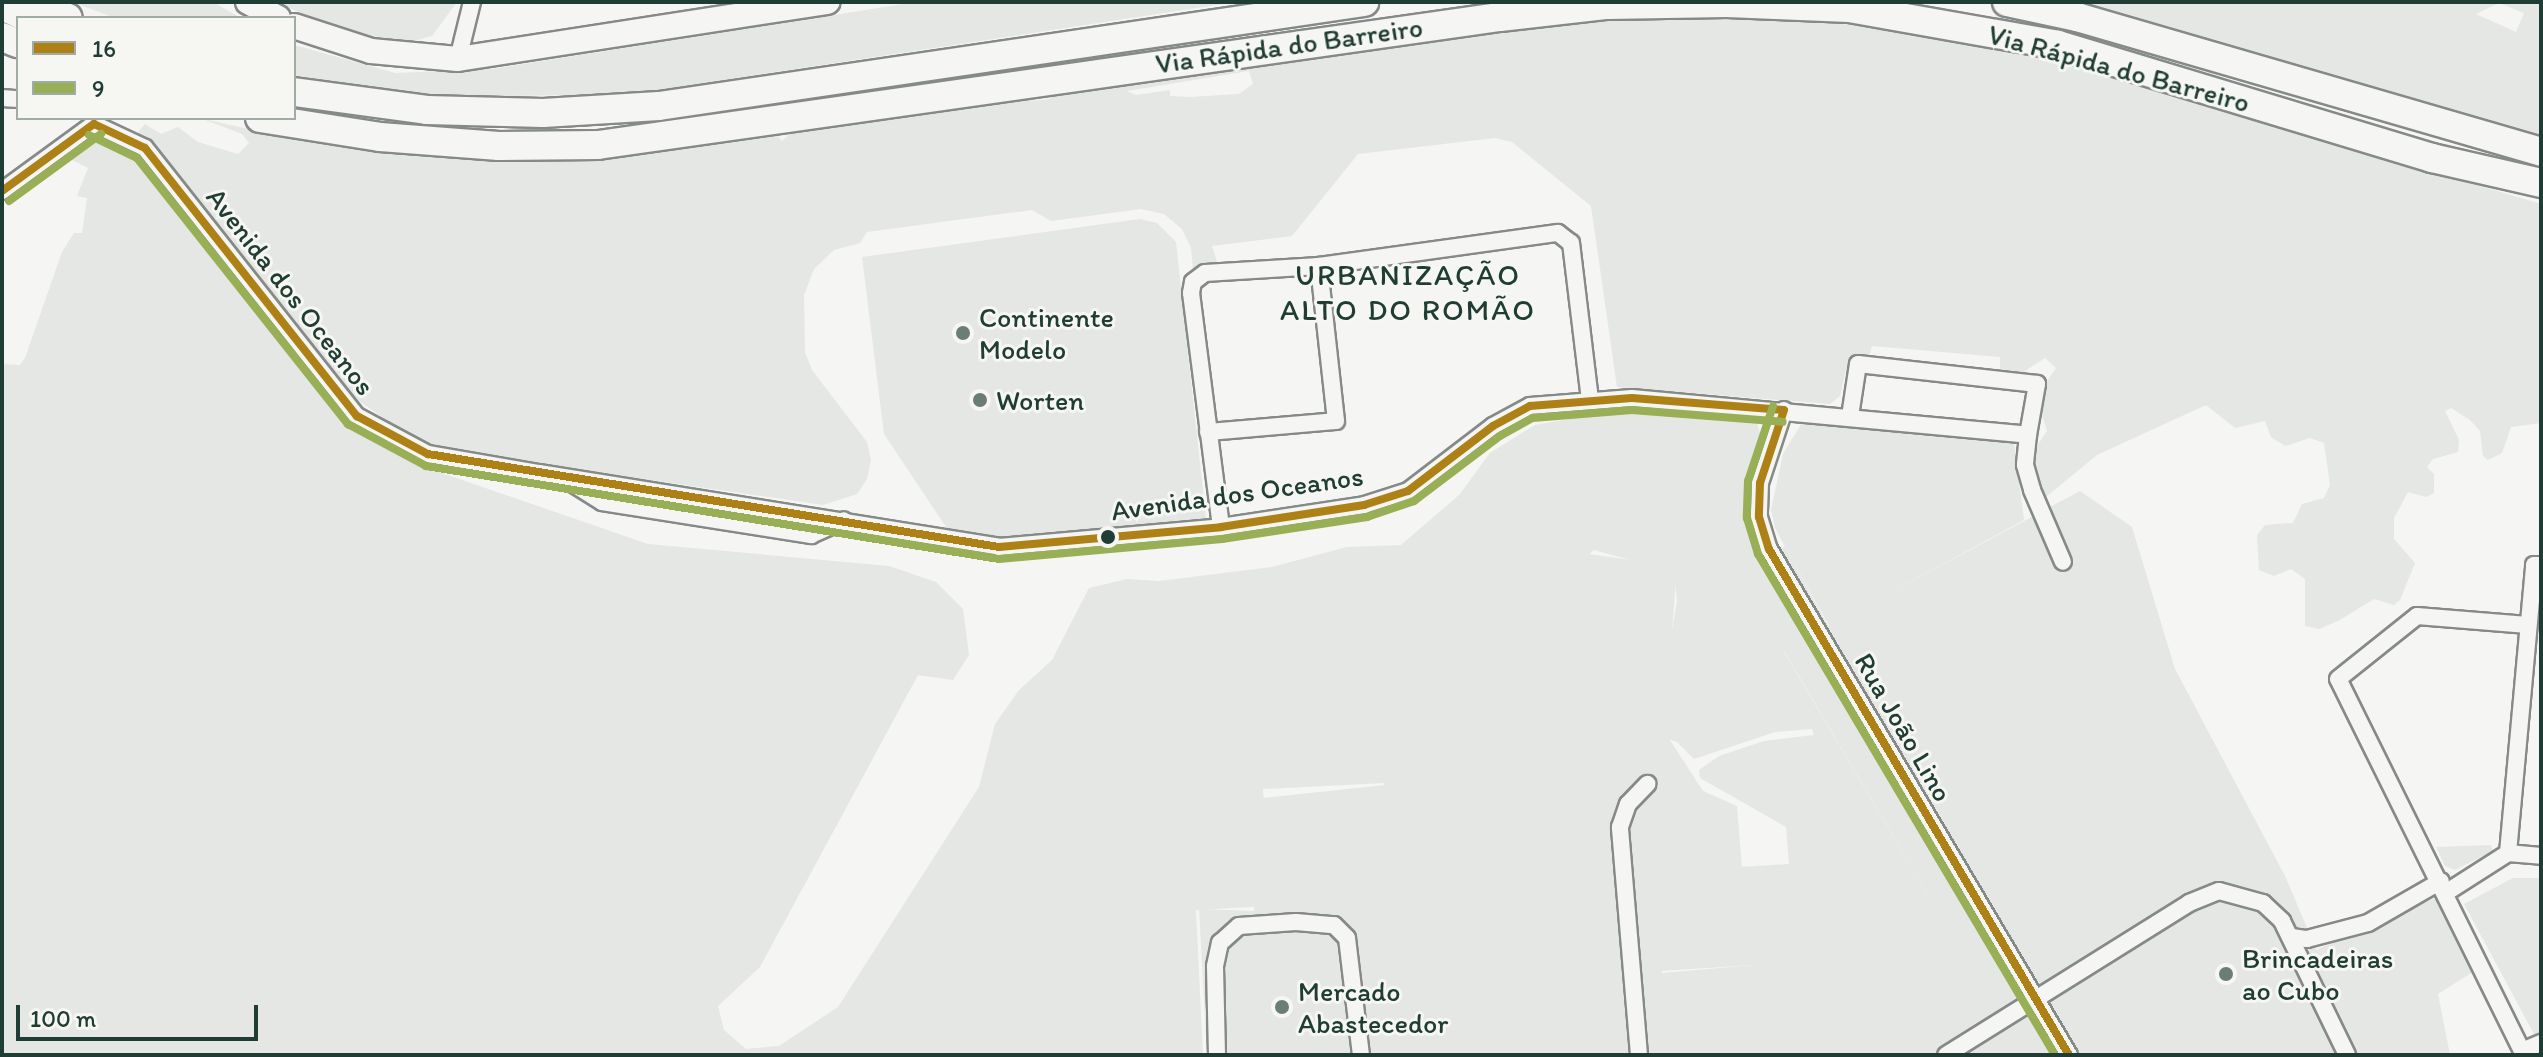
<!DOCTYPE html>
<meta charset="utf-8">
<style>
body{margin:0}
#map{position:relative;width:2543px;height:1057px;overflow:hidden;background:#f5f5f3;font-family:Itim,sans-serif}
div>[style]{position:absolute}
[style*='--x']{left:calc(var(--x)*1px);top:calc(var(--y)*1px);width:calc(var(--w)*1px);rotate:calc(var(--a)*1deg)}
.built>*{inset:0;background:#e5e7e4}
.green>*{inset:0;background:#e4e7e3}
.roads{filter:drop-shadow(2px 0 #858a88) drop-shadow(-2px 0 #858a88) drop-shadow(0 2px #858a88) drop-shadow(0 -2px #858a88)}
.minor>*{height:16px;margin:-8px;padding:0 8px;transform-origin:8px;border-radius:8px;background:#f5f5f3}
.secondary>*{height:24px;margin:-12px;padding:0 12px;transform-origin:12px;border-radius:12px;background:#f5f5f3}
.trunk>*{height:28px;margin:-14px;padding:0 14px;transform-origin:14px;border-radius:14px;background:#f5f5f3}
.bus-1>*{height:8px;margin:-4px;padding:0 4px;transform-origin:4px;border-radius:4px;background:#ad8116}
.bus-2>*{height:8px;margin:-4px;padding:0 4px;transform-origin:4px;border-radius:4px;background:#98af55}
.dots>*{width:22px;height:22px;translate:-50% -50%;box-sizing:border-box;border:4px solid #f6f6f2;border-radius:50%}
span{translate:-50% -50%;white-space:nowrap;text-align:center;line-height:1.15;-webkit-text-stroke:6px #f6f6f2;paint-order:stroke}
.street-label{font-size:28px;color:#1f3d34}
.poi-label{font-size:28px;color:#1f3d34}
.left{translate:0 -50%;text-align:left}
.neighbourhood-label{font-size:30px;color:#1f3d34;letter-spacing:2px}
.frame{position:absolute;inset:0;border:4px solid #1f3d34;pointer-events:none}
.legend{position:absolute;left:16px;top:16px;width:280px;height:104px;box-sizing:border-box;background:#f6f6f2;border:2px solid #a0aca6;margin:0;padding:10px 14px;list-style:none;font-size:24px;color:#1f3d34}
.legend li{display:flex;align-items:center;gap:16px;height:40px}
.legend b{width:40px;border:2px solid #a0aca6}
.scale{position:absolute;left:16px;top:1005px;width:242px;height:36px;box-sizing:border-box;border:4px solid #1f3d34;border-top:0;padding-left:10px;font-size:24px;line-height:28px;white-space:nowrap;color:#1f3d34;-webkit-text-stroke:6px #f6f6f2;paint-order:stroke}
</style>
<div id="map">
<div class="built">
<i style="clip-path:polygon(1140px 219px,1157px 223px,1176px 242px,1207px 528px,999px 547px,954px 539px,884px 434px,862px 257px)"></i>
<i style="clip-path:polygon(2080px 491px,2132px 527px,2175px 669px,2285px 876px,2361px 1055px,1207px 1055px,1199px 909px,1254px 911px,1262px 798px,1451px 778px,1499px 639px,1580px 553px,1677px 566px,1664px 731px,1703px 791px,1737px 806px,1742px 868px,1654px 874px,1662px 973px,1799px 961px,1928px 895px,1783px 649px,1804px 636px,1761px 564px,1785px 546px,1828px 626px)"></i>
</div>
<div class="green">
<i style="clip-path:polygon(72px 2px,213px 2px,241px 18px,115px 18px)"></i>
<i style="clip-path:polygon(274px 2px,457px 2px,432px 36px,409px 42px,364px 37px)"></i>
<i style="clip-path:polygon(916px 2px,1236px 2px,631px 94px,444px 97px,294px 76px,294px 45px,395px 73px,493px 69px)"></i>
<i style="clip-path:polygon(evenodd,2065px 2px,2541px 2px,2541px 143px,2065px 2px,2499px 3px,2524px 13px,2516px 32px,2476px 14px,2499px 3px)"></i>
<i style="clip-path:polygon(evenodd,1580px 16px,1792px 16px,2037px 55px,2541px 204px,2541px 423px,2511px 427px,2502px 453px,2488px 460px,2483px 456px,2480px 431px,2470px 420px,2451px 408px,2445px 411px,2459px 440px,2458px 452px,2433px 459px,2427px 467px,2434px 474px,2434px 493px,2426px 497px,2408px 492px,2394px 518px,2394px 539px,2415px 563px,2400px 600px,2394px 605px,2374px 599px,2338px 621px,2319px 629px,2305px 626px,2305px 579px,2291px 569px,2274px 576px,2259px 570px,2257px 535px,2265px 525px,2293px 523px,2302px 504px,2324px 498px,2330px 485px,2324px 443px,2310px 438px,2285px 446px,2271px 437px,2265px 421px,2235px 428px,2206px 405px,2097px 455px,2046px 497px,2033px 468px,2037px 446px,2047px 431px,2039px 405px,2043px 387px,2056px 368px,2045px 358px,2023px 372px,2000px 369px,2000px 357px,1872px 346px,1869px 356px,1846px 369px,1840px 396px,1830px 404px,1617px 387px,1591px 206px,1512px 142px,1495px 138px,1358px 154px,1292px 236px,1212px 246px,1217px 262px,1193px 270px,1191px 248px,1182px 229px,1164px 214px,1141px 209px,1051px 221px,1032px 210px,867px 232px,860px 243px,834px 250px,814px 269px,804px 295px,805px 352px,812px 370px,867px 442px,871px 460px,867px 479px,857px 494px,823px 505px,459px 452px,411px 437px,346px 392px,138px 132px,145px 124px,161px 134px,178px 127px,198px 142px,238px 154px,249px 143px,242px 134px,203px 119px,253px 130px,550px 158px,692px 148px,778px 136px,782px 141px,791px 133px,956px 107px,1030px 96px,1031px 101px,1050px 99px,1052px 92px,1580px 16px,1249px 71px,1253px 84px,1239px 94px,1190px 97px,1170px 96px,1170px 90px,1136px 95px,1127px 91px,1249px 71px)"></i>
<i style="clip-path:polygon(88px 143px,114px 143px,139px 158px,347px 428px,416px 464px,648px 544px,889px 566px,936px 582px,963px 609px,969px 655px,953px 680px,918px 675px,760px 967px,718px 1006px,724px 1030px,746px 1049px,779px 1046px,838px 1007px,979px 787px,995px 724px,1019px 690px,1052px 660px,1089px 588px,1127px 579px,1159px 581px,1272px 567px,1347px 547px,1401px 545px,1459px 495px,1490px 453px,1535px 425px,1602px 413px,1735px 415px,1757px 423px,1760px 433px,1748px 475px,1747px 524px,1756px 556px,1804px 637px,1783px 650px,1928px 895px,1799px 962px,1661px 971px,1652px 872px,1789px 864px,1786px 827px,1700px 778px,1699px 770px,1719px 756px,1764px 741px,1814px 735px,1812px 729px,1775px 732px,1694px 759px,1677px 742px,1654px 734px,1677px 601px,1674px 572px,1594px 550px,1547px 591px,1522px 632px,1512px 642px,1499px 644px,1495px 670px,1440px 828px,1421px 923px,1392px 926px,1384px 783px,1263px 789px,1269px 906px,1196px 910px,1203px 1055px,2px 1055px,2px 364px,20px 365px,25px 358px,62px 252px,74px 233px,82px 233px,87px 198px,77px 196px,88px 168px,72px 160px,69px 151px)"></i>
<i style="clip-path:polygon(1803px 421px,2005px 438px,2014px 443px,2024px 520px,1829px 626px,1775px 528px,1771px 510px,1783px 454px)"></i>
<i style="clip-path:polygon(2491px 845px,2493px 851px,2455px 870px,2445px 866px,2436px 847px)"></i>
<i style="clip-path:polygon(2513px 878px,2541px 878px,2541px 1031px,2534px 1034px,2464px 904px)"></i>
<i style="clip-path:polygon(2436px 898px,2476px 970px,2438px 994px,2450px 1055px,2361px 1055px,2316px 950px)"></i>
</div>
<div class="roads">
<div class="minor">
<i style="--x:458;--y:59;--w:59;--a:-76.2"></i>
<i style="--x:2;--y:98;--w:16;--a:4"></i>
<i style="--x:94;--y:124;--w:56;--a:25.2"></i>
<i style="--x:145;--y:148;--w:342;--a:51.7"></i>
<i style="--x:357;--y:416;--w:81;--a:28.2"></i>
<i style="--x:428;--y:454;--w:113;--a:9.7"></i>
<i style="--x:539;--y:473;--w:466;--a:9.1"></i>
<i style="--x:999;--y:547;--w:223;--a:-5.1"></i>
<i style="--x:1221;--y:527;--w:145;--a:-8.7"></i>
<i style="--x:1364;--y:505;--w:46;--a:-17.7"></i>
<i style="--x:1408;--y:491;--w:107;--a:-37.4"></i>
<i style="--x:1493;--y:426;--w:42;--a:-28.4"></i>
<i style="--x:1530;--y:406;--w:102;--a:-4.5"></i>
<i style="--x:1632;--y:398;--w:398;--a:5.3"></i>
<i style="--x:2028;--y:435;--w:52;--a:-80"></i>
<i style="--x:2037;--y:384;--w:180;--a:-173.6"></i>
<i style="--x:1858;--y:364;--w:53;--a:98.7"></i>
<i style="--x:2;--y:191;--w:114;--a:-36.1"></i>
<i style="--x:1784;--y:410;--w:77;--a:108.2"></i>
<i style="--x:1760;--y:483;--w:34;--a:92"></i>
<i style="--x:1759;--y:517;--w:34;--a:73"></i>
<i style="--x:1769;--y:549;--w:588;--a:59.34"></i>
<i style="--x:1208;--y:432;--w:128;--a:-4.9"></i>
<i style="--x:1336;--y:421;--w:156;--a:-96.3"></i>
<i style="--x:2028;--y:435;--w:30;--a:96"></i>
<i style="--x:2025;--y:465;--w:26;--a:74"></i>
<i style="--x:2032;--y:490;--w:78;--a:66.7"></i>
<i style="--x:567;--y:480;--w:41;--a:32.2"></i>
<i style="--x:602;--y:502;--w:212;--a:9"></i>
<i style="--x:811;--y:535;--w:36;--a:-24"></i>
<i style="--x:1221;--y:527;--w:236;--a:-97.3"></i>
<i style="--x:1191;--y:293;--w:11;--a:-80"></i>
<i style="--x:1193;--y:282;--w:15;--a:-37"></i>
<i style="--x:1205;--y:273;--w:114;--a:-3.5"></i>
<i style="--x:1319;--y:266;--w:241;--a:-7.9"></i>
<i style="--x:1558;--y:233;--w:16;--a:38"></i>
<i style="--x:1571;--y:243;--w:159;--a:83.1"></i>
<i style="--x:2508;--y:853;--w:289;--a:-84.8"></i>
<i style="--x:2534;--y:565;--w:7;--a:0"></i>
<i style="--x:2447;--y:892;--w:72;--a:-32.6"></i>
<i style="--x:2508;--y:853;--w:33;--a:5"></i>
<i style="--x:2292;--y:937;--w:15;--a:8"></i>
<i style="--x:2307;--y:939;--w:63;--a:-14.7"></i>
<i style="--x:2368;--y:923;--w:84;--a:-29.9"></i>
<i style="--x:2522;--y:1051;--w:21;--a:-23"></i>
<i style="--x:1217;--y:1055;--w:89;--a:-91.3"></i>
<i style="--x:1215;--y:966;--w:24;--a:-78"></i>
<i style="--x:1220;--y:943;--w:25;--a:-42"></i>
<i style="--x:1239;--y:926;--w:57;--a:-4"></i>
<i style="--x:1296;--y:922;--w:38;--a:5"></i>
<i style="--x:1334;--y:925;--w:18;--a:45"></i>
<i style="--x:1347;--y:938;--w:118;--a:83.2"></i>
<i style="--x:1639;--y:1055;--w:229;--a:-94.8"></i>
<i style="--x:1620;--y:827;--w:24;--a:-71"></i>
<i style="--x:1628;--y:804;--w:28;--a:-46"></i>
<i style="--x:1946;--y:1055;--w:287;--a:-32"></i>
<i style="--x:2189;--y:903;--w:32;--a:-22"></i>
<i style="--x:2219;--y:891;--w:46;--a:15.3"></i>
<i style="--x:2263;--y:903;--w:26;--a:43"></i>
<i style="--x:2282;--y:921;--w:149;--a:64.1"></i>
<i style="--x:2524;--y:1055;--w:419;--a:-116.3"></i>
<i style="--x:2338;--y:679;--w:101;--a:-38.6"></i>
<i style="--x:2417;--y:616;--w:111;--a:4.6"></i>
</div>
<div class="secondary">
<i style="--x:248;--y:2;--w:34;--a:28"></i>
<i style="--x:294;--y:26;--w:81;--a:18"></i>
<i style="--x:371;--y:51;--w:87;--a:5.3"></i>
<i style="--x:458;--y:59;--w:374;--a:-8.8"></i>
</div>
<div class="trunk">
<i style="--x:31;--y:2;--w:40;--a:23.4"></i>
<i style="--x:2007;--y:2;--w:72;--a:12.1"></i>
<i style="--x:2077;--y:17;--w:483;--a:16.2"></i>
<i style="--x:2;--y:6;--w:30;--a:24"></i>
<i style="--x:2;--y:37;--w:17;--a:21"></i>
<i style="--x:294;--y:92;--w:134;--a:7.7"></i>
<i style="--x:427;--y:110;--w:116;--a:1.5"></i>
<i style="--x:543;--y:113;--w:116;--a:-3.5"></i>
<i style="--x:659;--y:106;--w:713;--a:-8.39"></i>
<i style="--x:260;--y:118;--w:121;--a:9"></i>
<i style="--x:380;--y:137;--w:119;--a:4.3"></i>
<i style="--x:499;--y:146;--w:99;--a:-0.6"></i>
<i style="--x:598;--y:145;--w:911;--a:-8.08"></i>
<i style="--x:1500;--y:17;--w:108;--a:-6.4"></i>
<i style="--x:1607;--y:5;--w:120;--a:-1"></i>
<i style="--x:1727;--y:3;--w:122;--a:2.3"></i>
<i style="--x:1849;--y:8;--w:212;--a:10"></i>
<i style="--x:2058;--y:45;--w:391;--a:16.8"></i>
<i style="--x:2432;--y:158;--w:112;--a:12.9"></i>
</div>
</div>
<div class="bus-1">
<i style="--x:94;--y:124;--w:56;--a:25.2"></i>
<i style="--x:145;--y:148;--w:342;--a:51.7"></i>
<i style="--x:357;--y:416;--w:81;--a:28.2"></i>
<i style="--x:428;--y:454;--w:579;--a:9.25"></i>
<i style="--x:999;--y:547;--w:223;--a:-5.1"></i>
<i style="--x:1221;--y:527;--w:145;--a:-8.7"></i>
<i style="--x:1364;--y:505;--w:46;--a:-17.7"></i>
<i style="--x:1408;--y:491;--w:107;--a:-37.4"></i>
<i style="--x:1493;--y:426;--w:42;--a:-28.4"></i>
<i style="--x:1530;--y:406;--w:102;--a:-4.5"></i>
<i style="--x:1632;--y:398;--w:152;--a:4.5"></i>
<i style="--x:2;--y:191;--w:114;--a:-36.1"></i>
<i style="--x:1784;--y:410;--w:77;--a:108.2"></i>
<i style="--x:1760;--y:483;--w:34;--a:92"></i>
<i style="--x:1759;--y:517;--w:34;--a:73"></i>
<i style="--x:1769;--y:549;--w:588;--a:59.34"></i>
</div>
<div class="bus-2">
<i style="--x:89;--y:135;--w:53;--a:25.6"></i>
<i style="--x:137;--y:158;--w:340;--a:51.6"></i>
<i style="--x:348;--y:424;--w:89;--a:28.3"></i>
<i style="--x:426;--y:466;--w:580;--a:9.22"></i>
<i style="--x:999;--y:559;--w:224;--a:-5.1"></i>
<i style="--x:1222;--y:539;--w:147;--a:-8.6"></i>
<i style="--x:1367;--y:517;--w:50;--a:-18.8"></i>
<i style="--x:1414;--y:501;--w:108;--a:-37.1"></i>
<i style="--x:1500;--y:436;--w:38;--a:-29"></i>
<i style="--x:1533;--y:418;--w:99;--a:-4.6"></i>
<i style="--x:1632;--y:410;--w:151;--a:4.5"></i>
<i style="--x:9;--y:201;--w:114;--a:-36.1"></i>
<i style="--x:1773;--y:406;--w:79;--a:108.4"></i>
<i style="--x:1748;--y:481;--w:37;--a:92"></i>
<i style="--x:1747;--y:518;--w:38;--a:73"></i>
<i style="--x:1758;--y:554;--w:582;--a:59.34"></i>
</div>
<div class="dots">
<i style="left:963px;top:333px;background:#6a7d77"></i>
<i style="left:980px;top:400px;background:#6a7d77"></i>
<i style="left:1108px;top:537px;background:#1f3d34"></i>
<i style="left:2226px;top:974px;background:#6a7d77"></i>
<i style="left:1282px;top:1007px;background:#6a7d77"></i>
</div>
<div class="street-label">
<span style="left:1289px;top:45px;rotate:-8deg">Via Rápida do Barreiro</span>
<span style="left:2119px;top:68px;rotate:15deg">Via Rápida do Barreiro</span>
<span style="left:291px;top:291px;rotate:52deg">Avenida dos Oceanos</span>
<span style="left:1237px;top:493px;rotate:-8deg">Avenida dos Oceanos</span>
<span style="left:1904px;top:727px;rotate:60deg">Rua João Lino</span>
</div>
<div class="poi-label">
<span class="left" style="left:979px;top:333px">Continente<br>Modelo</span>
<span class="left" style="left:996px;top:400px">Worten</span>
<span class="left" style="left:2242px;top:974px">Brincadeiras<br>ao Cubo</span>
<span class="left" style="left:1298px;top:1007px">Mercado<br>Abastecedor</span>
</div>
<div class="neighbourhood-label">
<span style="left:1408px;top:292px">URBANIZAÇÃO<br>ALTO DO ROMÃO</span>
</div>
<div class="frame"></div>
<ul class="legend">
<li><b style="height:10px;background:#ad8116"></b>16</li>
<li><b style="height:10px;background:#98af55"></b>9</li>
</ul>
<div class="scale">100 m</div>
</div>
